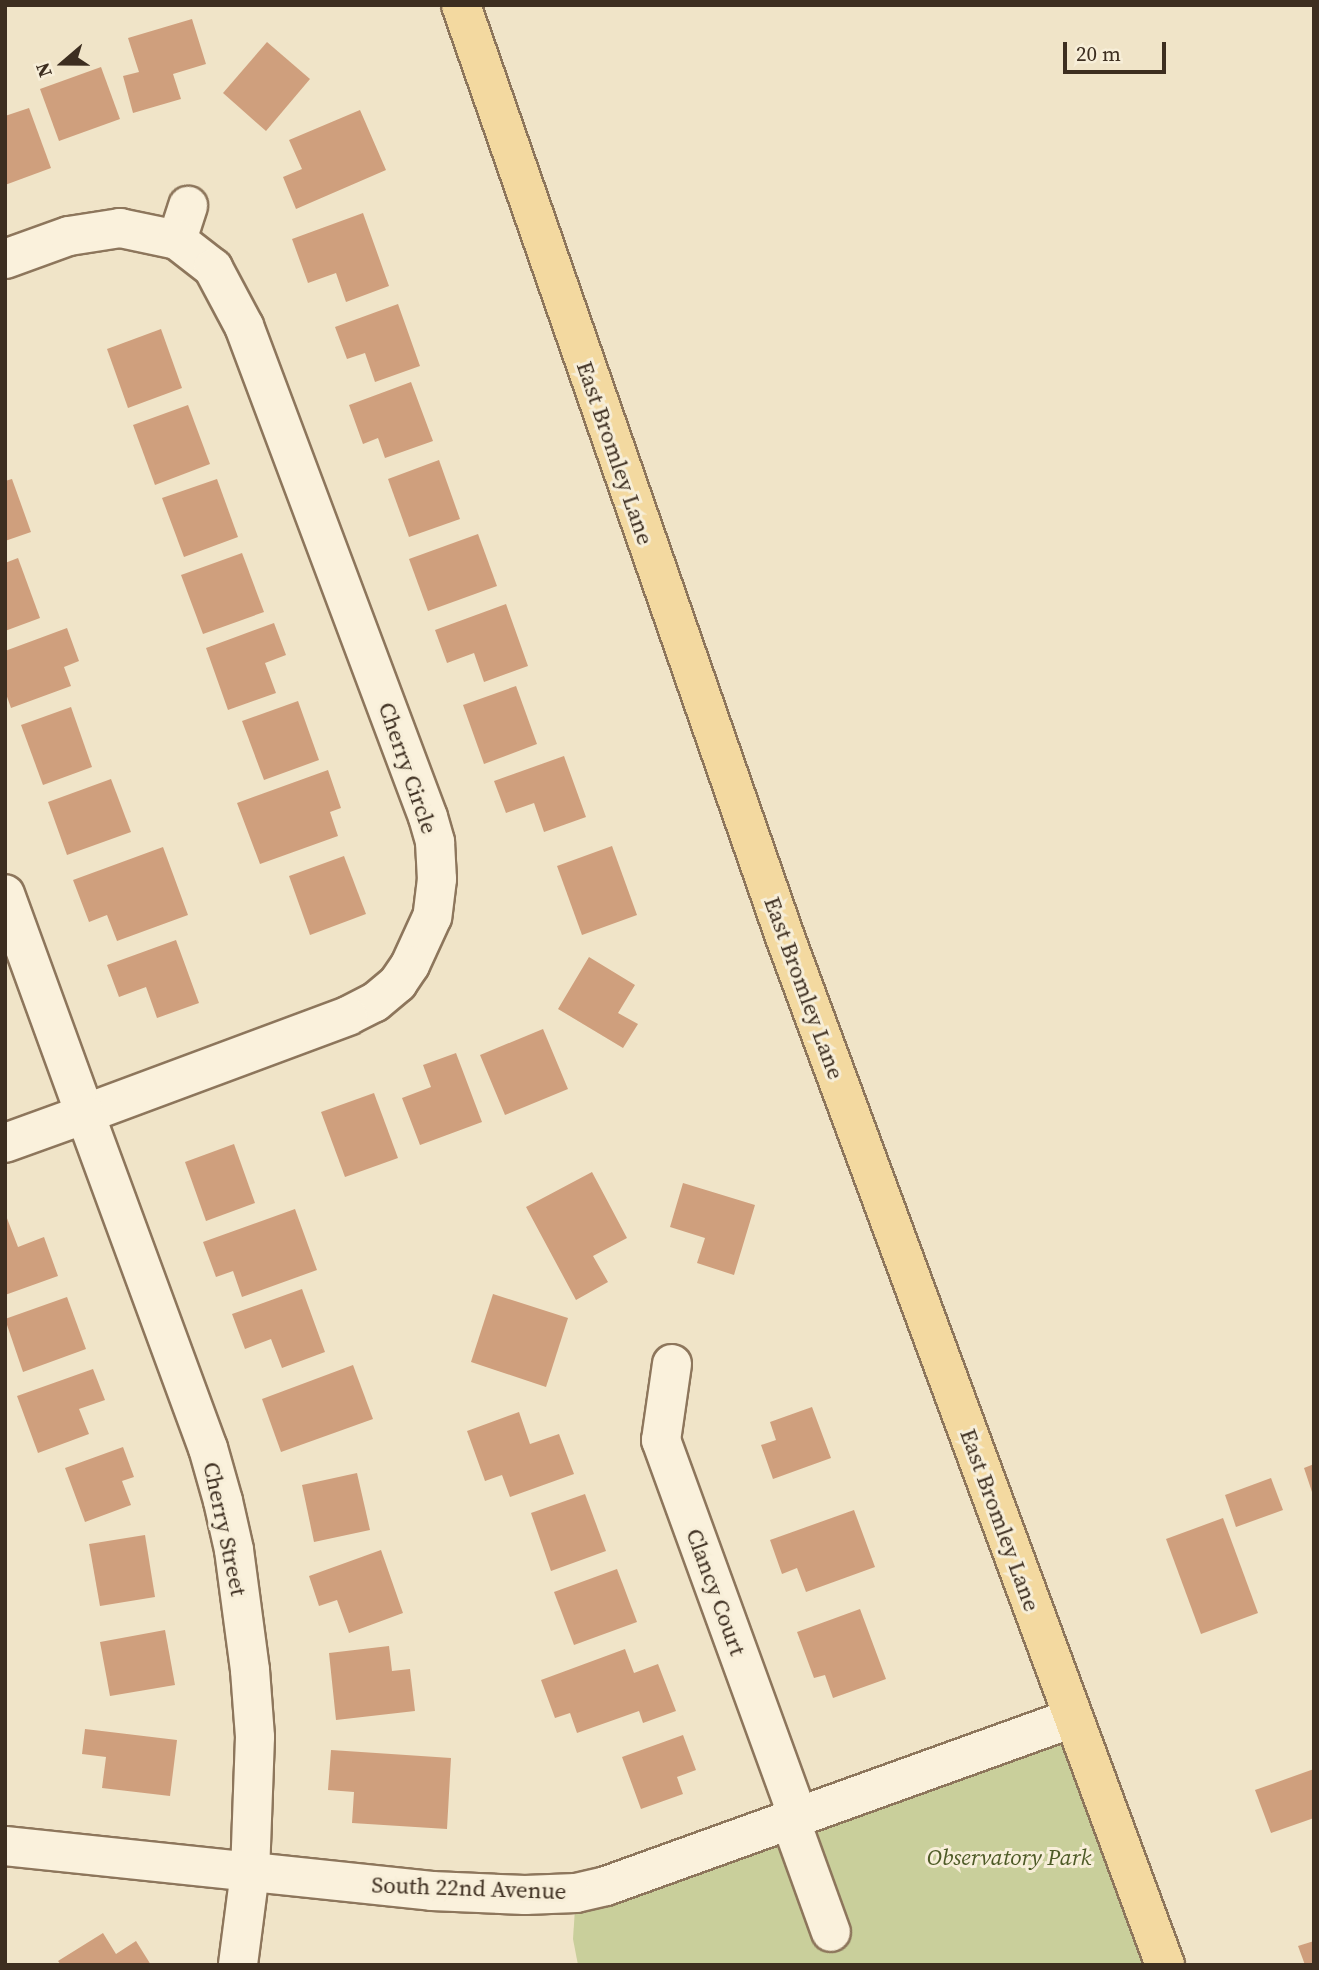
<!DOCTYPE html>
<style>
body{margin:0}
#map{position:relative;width:1319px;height:1970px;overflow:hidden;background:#f0e4c8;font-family:"Source Serif 4",serif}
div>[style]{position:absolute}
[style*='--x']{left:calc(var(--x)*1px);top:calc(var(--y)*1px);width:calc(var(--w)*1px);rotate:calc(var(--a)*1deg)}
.green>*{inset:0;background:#c9cf9b}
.building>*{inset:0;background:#cf9f7d}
.roads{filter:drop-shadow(2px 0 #8d765c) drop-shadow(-2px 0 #8d765c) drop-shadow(0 2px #8d765c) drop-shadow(0 -2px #8d765c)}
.minor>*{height:38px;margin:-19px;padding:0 19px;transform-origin:19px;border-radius:19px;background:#faf1dc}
.major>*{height:38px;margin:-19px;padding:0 19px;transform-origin:19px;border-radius:19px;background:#f3d9a0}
span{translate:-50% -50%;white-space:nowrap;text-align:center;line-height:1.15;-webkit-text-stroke:6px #f7eed8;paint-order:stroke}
.street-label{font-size:23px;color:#3d2e20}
.park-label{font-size:23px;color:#4d5a26;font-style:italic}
.frame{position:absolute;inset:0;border:7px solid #3d2e20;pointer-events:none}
.north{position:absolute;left:28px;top:28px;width:70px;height:70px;-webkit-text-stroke:5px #f7eed8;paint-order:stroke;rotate:250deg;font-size:19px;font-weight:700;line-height:28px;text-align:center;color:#3d2e20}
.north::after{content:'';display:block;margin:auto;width:24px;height:32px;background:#3d2e20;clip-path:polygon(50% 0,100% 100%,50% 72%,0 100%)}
.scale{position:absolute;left:1063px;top:42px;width:103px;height:32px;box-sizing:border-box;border:4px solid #3d2e20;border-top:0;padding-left:9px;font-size:21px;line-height:24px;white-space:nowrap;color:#3d2e20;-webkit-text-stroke:5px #f7eed8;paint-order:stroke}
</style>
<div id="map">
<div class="green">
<i style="clip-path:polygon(1073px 1718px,1165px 1965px,578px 1965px,573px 1939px,576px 1893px)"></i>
</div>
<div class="building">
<i style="clip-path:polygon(192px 19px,206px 64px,173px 74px,181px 99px,133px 113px,123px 76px,139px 72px,128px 38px)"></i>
<i style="clip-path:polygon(267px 42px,310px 79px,266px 131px,223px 93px)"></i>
<i style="clip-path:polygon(101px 67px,120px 119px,59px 141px,40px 89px)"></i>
<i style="clip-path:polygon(29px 108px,51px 168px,5px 185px,5px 116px)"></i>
<i style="clip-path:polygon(360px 110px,386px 170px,296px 209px,283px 177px,302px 169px,289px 140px)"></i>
<i style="clip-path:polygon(363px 213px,389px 286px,346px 302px,336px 273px,308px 283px,292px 239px)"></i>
<i style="clip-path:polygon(398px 304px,420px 366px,375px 382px,365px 353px,347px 359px,335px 327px)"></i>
<i style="clip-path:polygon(161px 329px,182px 388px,128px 408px,107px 349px)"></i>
<i style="clip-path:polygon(411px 382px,433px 441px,385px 458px,378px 438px,363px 444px,349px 405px)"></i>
<i style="clip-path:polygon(188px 405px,210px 464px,155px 485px,133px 425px)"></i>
<i style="clip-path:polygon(439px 460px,460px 519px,409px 537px,388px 479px)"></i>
<i style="clip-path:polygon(12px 479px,31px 532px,5px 541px,5px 481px)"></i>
<i style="clip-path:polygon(217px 479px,238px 537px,184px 557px,162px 498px)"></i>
<i style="clip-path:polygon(478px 534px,497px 586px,428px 611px,409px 559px)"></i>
<i style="clip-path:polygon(242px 553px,264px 612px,203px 634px,181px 575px)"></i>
<i style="clip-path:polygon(18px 558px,40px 618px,5px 631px,5px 563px)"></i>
<i style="clip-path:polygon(506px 604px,528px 666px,484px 682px,474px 653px,447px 663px,435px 630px)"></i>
<i style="clip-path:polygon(274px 623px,286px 655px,265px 663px,276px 693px,228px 710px,206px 648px)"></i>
<i style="clip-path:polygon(67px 628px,79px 661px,64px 667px,71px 686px,11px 708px,5px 691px,5px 651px)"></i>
<i style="clip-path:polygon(516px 686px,537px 744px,484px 764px,463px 705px)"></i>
<i style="clip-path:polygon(298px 701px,319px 760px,264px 780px,242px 721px)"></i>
<i style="clip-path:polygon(71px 707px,92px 767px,43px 785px,21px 725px)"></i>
<i style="clip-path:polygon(564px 756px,586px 817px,544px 832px,534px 803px,506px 813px,494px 781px)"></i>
<i style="clip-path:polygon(328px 770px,341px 808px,330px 812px,338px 836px,260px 864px,237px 803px)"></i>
<i style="clip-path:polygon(111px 779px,131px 832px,67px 855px,48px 802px)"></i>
<i style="clip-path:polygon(612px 846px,637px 915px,582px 935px,557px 866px)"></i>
<i style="clip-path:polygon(163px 847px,188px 915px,117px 941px,107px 915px,89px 922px,73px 880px)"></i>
<i style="clip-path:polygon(344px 856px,366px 914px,310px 935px,289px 876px)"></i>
<i style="clip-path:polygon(176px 940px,199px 1003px,157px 1018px,146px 987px,119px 997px,107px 965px)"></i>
<i style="clip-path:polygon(589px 957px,635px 985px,618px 1013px,638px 1024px,623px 1048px,558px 1009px)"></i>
<i style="clip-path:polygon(543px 1029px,568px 1089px,505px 1115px,480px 1055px)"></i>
<i style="clip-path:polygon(456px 1053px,482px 1122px,420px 1145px,402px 1098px,431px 1087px,423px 1065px)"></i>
<i style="clip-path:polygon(374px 1093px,398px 1158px,345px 1177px,321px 1112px)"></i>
<i style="clip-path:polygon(234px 1144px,255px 1203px,206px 1221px,185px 1162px)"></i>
<i style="clip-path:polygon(592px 1172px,627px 1238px,593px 1256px,608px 1282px,576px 1300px,526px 1207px)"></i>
<i style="clip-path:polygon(683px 1183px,755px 1205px,734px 1275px,697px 1263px,705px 1238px,670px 1227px)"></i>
<i style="clip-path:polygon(295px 1209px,317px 1270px,242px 1297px,233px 1271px,216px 1277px,203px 1242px)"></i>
<i style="clip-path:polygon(5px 1213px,18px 1247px,44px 1237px,58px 1276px,5px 1295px)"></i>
<i style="clip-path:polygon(302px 1289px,325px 1352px,282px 1368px,271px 1339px,245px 1349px,232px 1314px)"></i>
<i style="clip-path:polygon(493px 1294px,568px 1318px,546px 1387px,471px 1362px)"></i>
<i style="clip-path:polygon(67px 1297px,86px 1349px,23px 1372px,5px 1319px)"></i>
<i style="clip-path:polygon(353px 1365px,373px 1419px,281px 1452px,262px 1399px)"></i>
<i style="clip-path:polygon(93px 1369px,105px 1400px,79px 1409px,89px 1434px,38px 1453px,17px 1396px)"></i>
<i style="clip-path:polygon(812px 1407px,831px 1458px,773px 1479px,761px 1445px,776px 1440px,770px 1422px)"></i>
<i style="clip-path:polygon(519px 1412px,530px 1444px,559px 1434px,574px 1474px,510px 1497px,502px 1475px,485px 1481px,467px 1431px)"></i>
<i style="clip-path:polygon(123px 1447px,134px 1477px,122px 1481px,131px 1505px,85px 1522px,65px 1468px)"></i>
<i style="clip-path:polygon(1314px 1464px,1314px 1495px,1313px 1495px,1304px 1468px)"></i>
<i style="clip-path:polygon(357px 1473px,370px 1530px,314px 1542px,302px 1485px)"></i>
<i style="clip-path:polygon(1271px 1478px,1283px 1510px,1236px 1527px,1225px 1495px)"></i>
<i style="clip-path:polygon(585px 1494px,606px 1551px,551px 1571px,531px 1513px)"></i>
<i style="clip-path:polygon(854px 1510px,875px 1567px,806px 1592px,797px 1568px,782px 1574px,770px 1540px)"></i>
<i style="clip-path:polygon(1223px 1518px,1258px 1613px,1201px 1634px,1166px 1539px)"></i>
<i style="clip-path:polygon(145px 1535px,155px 1597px,100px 1606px,89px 1544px)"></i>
<i style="clip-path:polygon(381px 1550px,403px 1613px,349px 1633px,337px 1600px,319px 1606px,309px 1576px)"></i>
<i style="clip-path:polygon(617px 1569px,637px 1622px,574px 1645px,554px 1592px)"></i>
<i style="clip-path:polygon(860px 1609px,886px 1679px,833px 1698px,825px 1675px,814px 1678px,797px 1632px)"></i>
<i style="clip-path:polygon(165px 1630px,175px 1685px,110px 1696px,100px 1642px)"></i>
<i style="clip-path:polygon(389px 1646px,392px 1671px,410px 1669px,415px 1711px,336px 1720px,329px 1653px)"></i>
<i style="clip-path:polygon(625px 1649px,634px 1673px,658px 1664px,676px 1711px,643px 1723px,639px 1711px,577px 1733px,570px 1713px,555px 1718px,541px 1680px)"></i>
<i style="clip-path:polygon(85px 1729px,177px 1740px,170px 1796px,102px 1788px,106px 1757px,82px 1754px)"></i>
<i style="clip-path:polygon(683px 1735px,696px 1770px,677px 1777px,683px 1794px,641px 1809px,622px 1757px)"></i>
<i style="clip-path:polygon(331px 1750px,451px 1758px,447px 1829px,352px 1823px,354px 1792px,328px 1790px)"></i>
<i style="clip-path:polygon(1314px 1769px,1314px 1818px,1271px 1833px,1255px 1790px)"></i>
<i style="clip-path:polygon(103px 1933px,116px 1954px,136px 1941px,151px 1965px,61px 1965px,58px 1961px)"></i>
<i style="clip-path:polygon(1314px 1941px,1314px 1965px,1305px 1965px,1298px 1946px)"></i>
</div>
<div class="roads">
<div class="minor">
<i style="--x:177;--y:240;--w:36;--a:-72"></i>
<i style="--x:5;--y:259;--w:68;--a:-19.8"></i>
<i style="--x:69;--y:236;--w:52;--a:-8.9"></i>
<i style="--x:120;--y:228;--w:58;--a:11.9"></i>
<i style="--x:177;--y:240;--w:46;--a:37.9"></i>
<i style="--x:213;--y:268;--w:66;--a:61.9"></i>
<i style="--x:244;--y:326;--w:524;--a:69.46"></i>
<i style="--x:428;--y:817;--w:26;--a:74"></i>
<i style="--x:435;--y:842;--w:37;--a:87"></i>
<i style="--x:437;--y:879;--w:38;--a:97"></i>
<i style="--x:432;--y:917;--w:53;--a:114.6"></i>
<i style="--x:410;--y:965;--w:22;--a:124"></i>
<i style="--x:398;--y:983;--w:30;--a:140"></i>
<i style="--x:375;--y:1002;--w:30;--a:153"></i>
<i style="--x:348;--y:1016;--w:281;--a:159.6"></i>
<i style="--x:85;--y:1114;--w:234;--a:-110"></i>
<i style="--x:5;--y:1143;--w:85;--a:-19.9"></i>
<i style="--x:85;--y:1114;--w:356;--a:69.8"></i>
<i style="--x:208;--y:1448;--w:55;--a:74.2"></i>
<i style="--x:223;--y:1501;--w:50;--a:77.3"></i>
<i style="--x:234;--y:1550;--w:121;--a:82.4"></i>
<i style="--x:250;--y:1670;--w:67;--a:85.7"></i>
<i style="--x:255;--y:1737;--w:135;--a:92.1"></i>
<i style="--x:250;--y:1872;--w:94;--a:97.4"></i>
<i style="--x:672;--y:1364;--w:77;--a:98.2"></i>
<i style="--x:661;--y:1440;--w:400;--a:70"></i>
<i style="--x:790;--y:1819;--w:120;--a:70.1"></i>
<i style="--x:5;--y:1846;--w:429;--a:6"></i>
<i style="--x:432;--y:1891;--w:93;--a:2.5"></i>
<i style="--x:525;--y:1895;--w:51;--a:-2.2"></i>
<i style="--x:576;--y:1893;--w:31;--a:-13"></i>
<i style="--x:606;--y:1886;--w:496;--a:-19.8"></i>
</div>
<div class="major">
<i style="--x:461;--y:5;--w:987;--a:70.83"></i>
<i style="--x:785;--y:937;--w:1096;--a:69.71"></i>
</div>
</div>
<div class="street-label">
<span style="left:615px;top:453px;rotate:71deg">East Bromley Lane</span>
<span style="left:408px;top:768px;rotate:71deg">Cherry Circle</span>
<span style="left:804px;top:988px;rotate:70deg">East Bromley Lane</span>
<span style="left:1000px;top:1520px;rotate:70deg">East Bromley Lane</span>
<span style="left:225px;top:1529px;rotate:78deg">Cherry Street</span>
<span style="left:716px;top:1592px;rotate:70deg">Clancy Court</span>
<span style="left:469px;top:1888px;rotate:2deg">South 22nd Avenue</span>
</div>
<div class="park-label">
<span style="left:1009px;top:1857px">Observatory Park</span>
</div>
<div class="frame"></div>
<div class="north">N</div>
<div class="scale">20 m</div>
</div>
